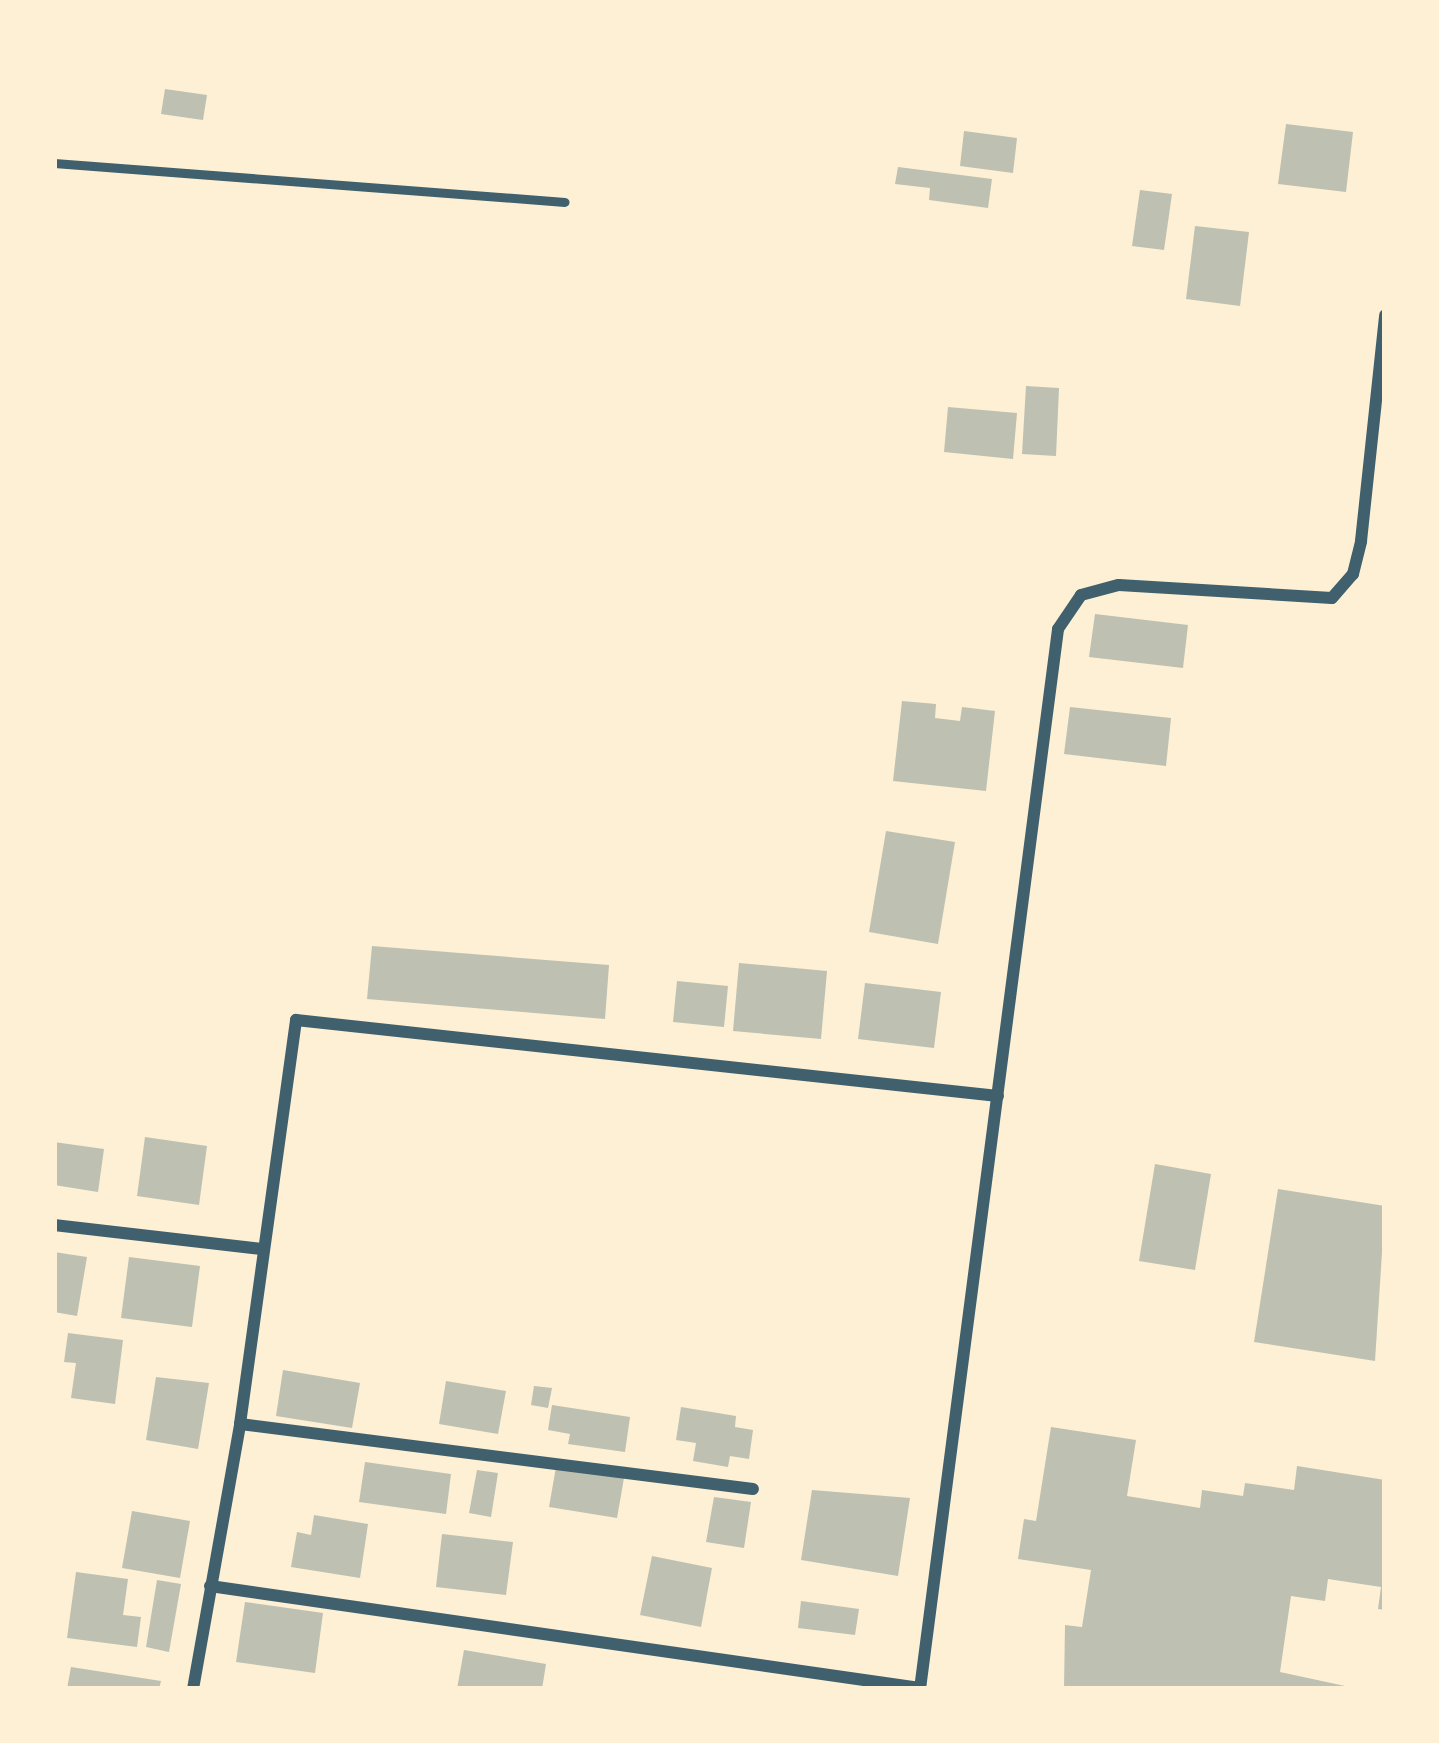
<!DOCTYPE html>
<style>
body{margin:0}
#map{position:relative;width:1439px;height:1743px;overflow:hidden;background:#fdf0d5;font-family:"Exo 2",sans-serif}
div>[style]{position:absolute}
[style*='--x']{left:calc(var(--x)*1px);top:calc(var(--y)*1px);width:calc(var(--w)*1px);rotate:calc(var(--a)*1deg)}
.building>*{inset:0;background:#bec0b2}
.service>*{height:9px;margin:-4.5px;padding:0 4.5px;transform-origin:4.5px;border-radius:4.5px;background:#3f606c}
.minor>*{height:12px;margin:-6px;padding:0 6px;transform-origin:6px;border-radius:6px;background:#3f606c}
span{translate:-50% -50%;white-space:nowrap;text-align:center;line-height:1.15;-webkit-text-stroke:10px #fdf0d5;paint-order:stroke}
.frame{position:absolute;inset:0;border:57px solid #fdf0d5;pointer-events:none}
</style>
<div id="map">
<div class="building">
<i style="clip-path:polygon(165px 89px,207px 95px,203px 120px,161px 114px)"></i>
<i style="clip-path:polygon(1286px 124px,1353px 132px,1346px 192px,1278px 184px)"></i>
<i style="clip-path:polygon(964px 131px,1017px 138px,1013px 173px,960px 166px)"></i>
<i style="clip-path:polygon(898px 167px,992px 179px,988px 208px,929px 200px,930px 188px,895px 184px)"></i>
<i style="clip-path:polygon(1140px 190px,1172px 194px,1164px 250px,1132px 246px)"></i>
<i style="clip-path:polygon(1195px 226px,1249px 232px,1240px 306px,1186px 299px)"></i>
<i style="clip-path:polygon(1026px 386px,1059px 388px,1056px 456px,1022px 454px)"></i>
<i style="clip-path:polygon(948px 407px,1017px 413px,1013px 459px,944px 452px)"></i>
<i style="clip-path:polygon(1095px 614px,1188px 625px,1183px 668px,1089px 657px)"></i>
<i style="clip-path:polygon(902px 701px,936px 704px,935px 718px,960px 721px,962px 707px,995px 711px,986px 791px,893px 781px)"></i>
<i style="clip-path:polygon(1070px 707px,1171px 718px,1166px 766px,1064px 754px)"></i>
<i style="clip-path:polygon(886px 831px,955px 842px,938px 944px,869px 932px)"></i>
<i style="clip-path:polygon(372px 946px,609px 965px,605px 1019px,367px 999px)"></i>
<i style="clip-path:polygon(739px 963px,827px 971px,821px 1039px,733px 1031px)"></i>
<i style="clip-path:polygon(677px 981px,728px 986px,724px 1027px,673px 1022px)"></i>
<i style="clip-path:polygon(865px 983px,941px 992px,934px 1048px,858px 1039px)"></i>
<i style="clip-path:polygon(145px 1137px,207px 1146px,199px 1205px,137px 1196px)"></i>
<i style="clip-path:polygon(54px 1142px,104px 1149px,98px 1192px,54px 1185px)"></i>
<i style="clip-path:polygon(1155px 1164px,1211px 1174px,1195px 1270px,1139px 1261px)"></i>
<i style="clip-path:polygon(1278px 1189px,1385px 1206px,1375px 1361px,1254px 1342px)"></i>
<i style="clip-path:polygon(54px 1252px,87px 1257px,77px 1316px,54px 1312px)"></i>
<i style="clip-path:polygon(129px 1257px,200px 1266px,192px 1327px,121px 1318px)"></i>
<i style="clip-path:polygon(68px 1333px,123px 1340px,115px 1404px,71px 1398px,76px 1363px,64px 1362px)"></i>
<i style="clip-path:polygon(283px 1370px,360px 1383px,352px 1428px,276px 1416px)"></i>
<i style="clip-path:polygon(156px 1377px,209px 1383px,198px 1449px,146px 1440px)"></i>
<i style="clip-path:polygon(446px 1381px,506px 1391px,498px 1434px,439px 1424px)"></i>
<i style="clip-path:polygon(534px 1386px,552px 1388px,548px 1408px,531px 1405px)"></i>
<i style="clip-path:polygon(552px 1405px,630px 1417px,625px 1452px,568px 1444px,570px 1434px,548px 1430px)"></i>
<i style="clip-path:polygon(681px 1407px,736px 1416px,735px 1427px,753px 1430px,749px 1459px,730px 1456px,728px 1467px,693px 1461px,696px 1443px,676px 1440px)"></i>
<i style="clip-path:polygon(1051px 1427px,1136px 1440px,1127px 1496px,1200px 1508px,1202px 1490px,1243px 1496px,1245px 1483px,1294px 1490px,1297px 1466px,1385px 1480px,1385px 1610px,1378px 1609px,1381px 1587px,1328px 1579px,1325px 1601px,1291px 1596px,1280px 1672px,1359px 1689px,1064px 1689px,1065px 1625px,1082px 1627px,1091px 1570px,1018px 1559px,1024px 1519px,1036px 1521px)"></i>
<i style="clip-path:polygon(365px 1462px,451px 1474px,446px 1514px,359px 1502px)"></i>
<i style="clip-path:polygon(556px 1467px,624px 1478px,617px 1518px,549px 1507px)"></i>
<i style="clip-path:polygon(477px 1470px,498px 1473px,491px 1517px,469px 1513px)"></i>
<i style="clip-path:polygon(812px 1490px,910px 1498px,898px 1576px,801px 1560px)"></i>
<i style="clip-path:polygon(714px 1497px,751px 1502px,744px 1548px,706px 1542px)"></i>
<i style="clip-path:polygon(132px 1511px,190px 1521px,180px 1578px,122px 1568px)"></i>
<i style="clip-path:polygon(314px 1515px,368px 1524px,360px 1578px,291px 1567px,297px 1532px,311px 1535px)"></i>
<i style="clip-path:polygon(442px 1534px,513px 1542px,506px 1595px,436px 1587px)"></i>
<i style="clip-path:polygon(652px 1556px,712px 1568px,701px 1627px,640px 1615px)"></i>
<i style="clip-path:polygon(76px 1572px,128px 1579px,123px 1615px,141px 1617px,137px 1647px,67px 1638px)"></i>
<i style="clip-path:polygon(157px 1580px,181px 1584px,169px 1652px,146px 1647px)"></i>
<i style="clip-path:polygon(801px 1601px,859px 1609px,855px 1635px,798px 1628px)"></i>
<i style="clip-path:polygon(245px 1602px,323px 1613px,315px 1673px,236px 1662px)"></i>
<i style="clip-path:polygon(464px 1650px,546px 1664px,542px 1689px,457px 1689px)"></i>
<i style="clip-path:polygon(71px 1667px,161px 1681px,159px 1689px,67px 1689px)"></i>
</div>
<div class="service">
<i style="--x:54;--y:163;--w:512;--a:4.36"></i>
</div>
<div class="minor">
<i style="--x:54;--y:1225;--w:207;--a:6.6"></i>
<i style="--x:240;--y:1424;--w:517;--a:7.22"></i>
<i style="--x:210;--y:1586;--w:717;--a:8.18"></i>
<i style="--x:193;--y:1689;--w:269;--a:-79.9"></i>
<i style="--x:240;--y:1424;--w:408;--a:-82.1"></i>
<i style="--x:296;--y:1020;--w:706;--a:6.18"></i>
<i style="--x:920;--y:1689;--w:1069;--a:-82.58"></i>
<i style="--x:1058;--y:629;--w:41;--a:-55.9"></i>
<i style="--x:1081;--y:595;--w:39;--a:-15"></i>
<i style="--x:1119;--y:585;--w:213;--a:3.5"></i>
<i style="--x:1332;--y:598;--w:32;--a:-49"></i>
<i style="--x:1353;--y:574;--w:34;--a:-76"></i>
<i style="--x:1361;--y:541;--w:227;--a:-83.9"></i>
</div>
<div class="frame"></div>
</div>
